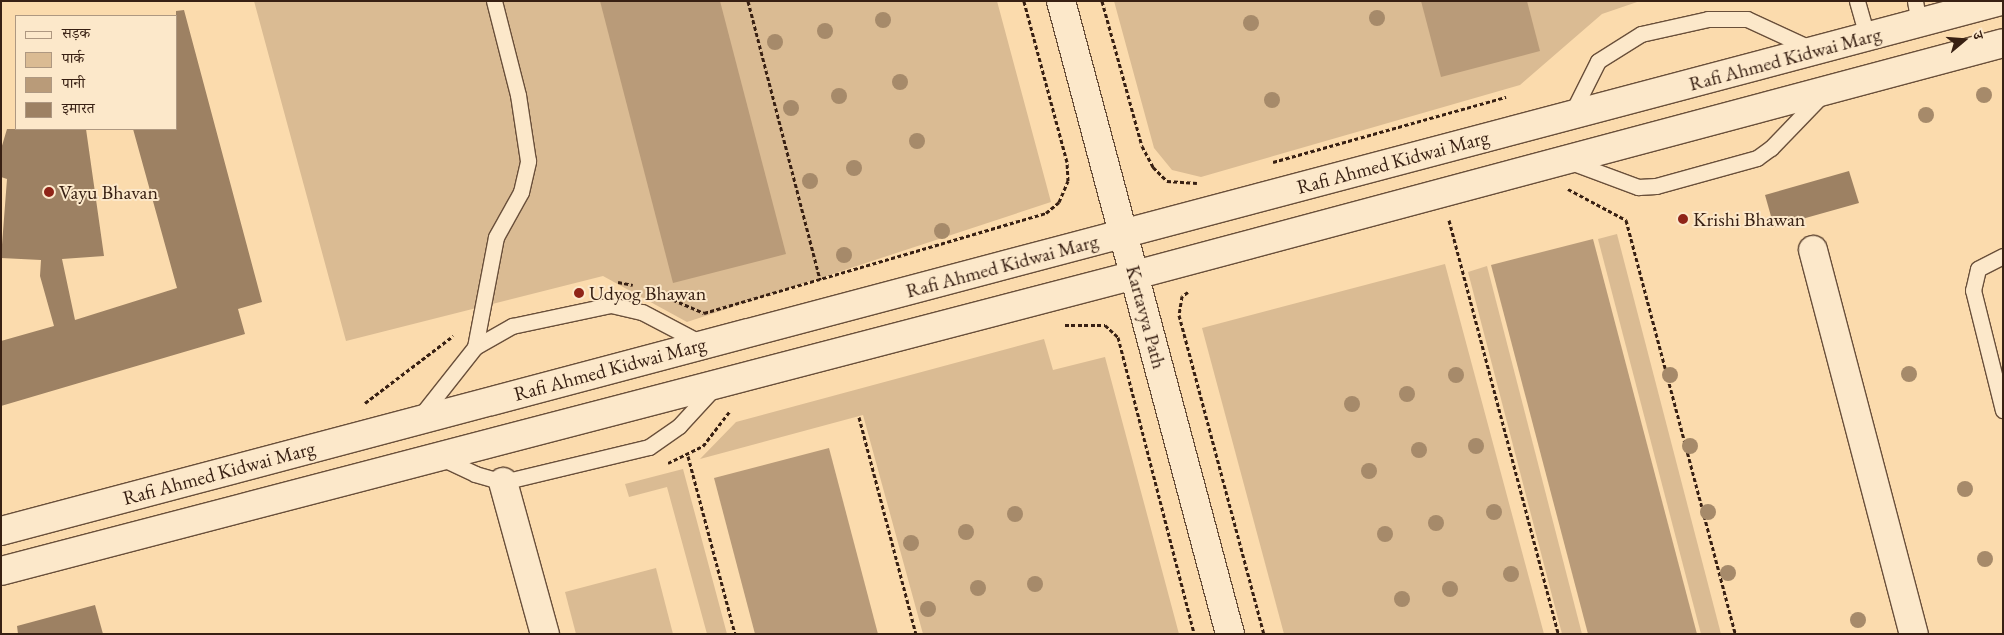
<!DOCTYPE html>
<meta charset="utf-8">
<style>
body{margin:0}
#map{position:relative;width:2004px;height:635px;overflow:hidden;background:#fbdbad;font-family:"EB Garamond","Noto Serif Devanagari",serif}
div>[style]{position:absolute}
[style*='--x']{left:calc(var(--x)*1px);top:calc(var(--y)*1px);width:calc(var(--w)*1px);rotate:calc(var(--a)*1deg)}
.green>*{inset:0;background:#dabb93}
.water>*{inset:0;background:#b99b79}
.building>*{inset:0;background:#9d8163}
.path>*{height:3px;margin-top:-1.5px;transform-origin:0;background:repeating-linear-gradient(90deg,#382013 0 4px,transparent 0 6.5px)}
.roads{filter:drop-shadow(1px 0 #694f3a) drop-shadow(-1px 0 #694f3a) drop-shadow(0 1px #694f3a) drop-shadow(0 -1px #694f3a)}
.service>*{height:15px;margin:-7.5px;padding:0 7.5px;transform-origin:7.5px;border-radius:7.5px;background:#fce8ca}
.minor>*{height:28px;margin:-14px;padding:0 14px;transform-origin:14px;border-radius:14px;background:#fce8ca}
.secondary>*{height:28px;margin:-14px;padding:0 14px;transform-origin:14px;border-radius:14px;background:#fce8ca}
.trees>*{width:16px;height:16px;margin:-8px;border-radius:50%;background:#a68a6a}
.dots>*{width:14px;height:14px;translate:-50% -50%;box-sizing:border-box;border:2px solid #fce8ca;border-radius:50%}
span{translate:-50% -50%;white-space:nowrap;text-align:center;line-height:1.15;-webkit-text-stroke:4px #fce8ca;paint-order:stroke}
.street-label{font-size:20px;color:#382013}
.poi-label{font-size:20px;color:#382013}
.left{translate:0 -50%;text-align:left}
.frame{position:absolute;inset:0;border:2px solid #382013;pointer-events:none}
.legend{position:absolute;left:15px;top:15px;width:162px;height:115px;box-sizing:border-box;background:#fce8ca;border:1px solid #ae9881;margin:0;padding:6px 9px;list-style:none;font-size:15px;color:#382013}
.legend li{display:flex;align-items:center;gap:10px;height:25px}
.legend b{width:25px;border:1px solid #ae9881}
.north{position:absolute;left:1939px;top:15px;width:50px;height:50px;-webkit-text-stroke:4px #fce8ca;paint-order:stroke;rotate:72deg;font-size:14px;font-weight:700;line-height:20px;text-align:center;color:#382013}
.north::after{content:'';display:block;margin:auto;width:18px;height:22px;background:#382013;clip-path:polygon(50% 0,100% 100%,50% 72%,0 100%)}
</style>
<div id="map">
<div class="green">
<i style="clip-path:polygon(254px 1px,997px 1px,1051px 202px,687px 322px,603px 276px,346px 341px)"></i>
<i style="clip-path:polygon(1114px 1px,1640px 1px,1602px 14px,1520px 85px,1201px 177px,1172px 170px,1154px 148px)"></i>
<i style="clip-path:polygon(1617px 234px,1721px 634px,1701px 634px,1598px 239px)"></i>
<i style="clip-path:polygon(1445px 264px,1544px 634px,1284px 634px,1202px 328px)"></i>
<i style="clip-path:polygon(1487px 266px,1582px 634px,1562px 634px,1468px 272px)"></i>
<i style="clip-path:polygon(1044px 339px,1053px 370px,1105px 357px,1179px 634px,923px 634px,863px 415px,700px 459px,736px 422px)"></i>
<i style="clip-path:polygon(683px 469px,727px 634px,707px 634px,667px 487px,629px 497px,625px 484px)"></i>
<i style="clip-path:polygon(656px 568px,673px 634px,576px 634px,565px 592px)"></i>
</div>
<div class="water">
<i style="clip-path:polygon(600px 1px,720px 1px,786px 254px,673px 283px)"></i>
<i style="clip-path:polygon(1421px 1px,1527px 1px,1540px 51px,1441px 77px)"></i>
<i style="clip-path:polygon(1593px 239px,1697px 634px,1588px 634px,1491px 265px)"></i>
<i style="clip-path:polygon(829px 448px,878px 634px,755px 634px,714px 478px)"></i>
</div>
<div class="building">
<i style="clip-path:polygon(184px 10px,262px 302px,238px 309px,245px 334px,1px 406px,1px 341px,54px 326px,40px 276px,41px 260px,1px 258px,7px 179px,1px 177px,1px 149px,7px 129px,86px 129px,104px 256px,62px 259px,75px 320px,177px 288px,133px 129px,176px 129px,176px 11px)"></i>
<i style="clip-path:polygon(1849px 171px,1859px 203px,1774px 227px,1765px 195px)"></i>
<i style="clip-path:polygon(95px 605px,103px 634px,18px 634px,17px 626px)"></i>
</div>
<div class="path">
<i style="--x:748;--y:1;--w:288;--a:75.5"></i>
<i style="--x:1102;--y:1;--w:150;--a:74.6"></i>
<i style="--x:1142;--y:146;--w:24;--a:62"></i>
<i style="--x:1153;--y:167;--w:20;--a:45"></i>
<i style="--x:1167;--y:181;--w:30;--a:4"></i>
<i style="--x:1273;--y:162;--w:242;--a:-15.6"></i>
<i style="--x:1568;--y:189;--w:66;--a:28.1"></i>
<i style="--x:1626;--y:220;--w:428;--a:75.2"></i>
<i style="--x:1449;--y:220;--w:428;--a:75.2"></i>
<i style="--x:618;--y:282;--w:15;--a:11"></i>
<i style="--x:1188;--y:292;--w:7;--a:146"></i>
<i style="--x:1182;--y:296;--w:19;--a:99"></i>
<i style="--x:1179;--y:315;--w:330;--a:75.1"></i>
<i style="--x:667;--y:297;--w:40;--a:23.4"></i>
<i style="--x:704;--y:313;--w:356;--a:-16.3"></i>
<i style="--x:1046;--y:213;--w:17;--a:-40"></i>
<i style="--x:1059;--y:202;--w:23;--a:-67"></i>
<i style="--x:1068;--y:181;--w:19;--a:-93"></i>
<i style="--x:1067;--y:162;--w:167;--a:-105"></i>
<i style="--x:1065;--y:325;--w:40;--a:0"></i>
<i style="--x:1105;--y:325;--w:18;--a:43"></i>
<i style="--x:1118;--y:337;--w:307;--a:75.6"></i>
<i style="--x:365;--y:403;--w:111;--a:-37.3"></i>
<i style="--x:859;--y:417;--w:224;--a:75.3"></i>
<i style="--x:688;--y:456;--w:184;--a:75.2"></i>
<i style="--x:668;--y:463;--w:39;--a:-26"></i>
<i style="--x:703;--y:446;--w:44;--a:-52.4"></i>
</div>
<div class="roads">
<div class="service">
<i style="--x:1857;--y:1;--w:37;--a:74"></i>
<i style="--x:1915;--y:1;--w:22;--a:80"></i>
<i style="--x:1571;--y:115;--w:60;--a:-63.4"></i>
<i style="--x:1598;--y:61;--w:51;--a:-32.1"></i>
<i style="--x:1641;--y:34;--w:69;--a:-12.6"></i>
<i style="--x:1708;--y:19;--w:39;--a:0"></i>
<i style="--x:1747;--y:19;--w:74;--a:24.8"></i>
<i style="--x:1568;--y:161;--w:75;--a:20.4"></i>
<i style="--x:1638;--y:187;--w:18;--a:-3"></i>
<i style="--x:1656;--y:186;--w:105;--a:-15.5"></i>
<i style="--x:1757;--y:158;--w:17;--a:-36"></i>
<i style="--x:1771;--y:148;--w:72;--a:-46.1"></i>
<i style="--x:2003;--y:256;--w:28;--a:153"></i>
<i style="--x:1978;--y:269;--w:22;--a:103"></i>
<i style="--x:1973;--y:290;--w:124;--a:76"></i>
<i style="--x:475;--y:347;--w:112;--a:-79.2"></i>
<i style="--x:496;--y:237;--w:51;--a:-60.9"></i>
<i style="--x:521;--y:192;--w:32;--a:-77"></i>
<i style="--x:528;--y:161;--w:67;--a:-98.6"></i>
<i style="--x:518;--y:95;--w:97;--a:-104.3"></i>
<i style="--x:419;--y:418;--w:90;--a:-51.7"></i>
<i style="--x:475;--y:347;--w:43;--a:-29.6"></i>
<i style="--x:512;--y:326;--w:101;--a:-12"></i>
<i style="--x:611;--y:305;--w:32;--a:13"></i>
<i style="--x:642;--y:312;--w:69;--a:27.7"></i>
<i style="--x:439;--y:457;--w:40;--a:25"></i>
<i style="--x:475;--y:474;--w:29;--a:16"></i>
<i style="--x:503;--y:482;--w:150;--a:-13.5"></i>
<i style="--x:649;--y:447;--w:37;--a:-35"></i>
<i style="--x:679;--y:426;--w:52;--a:-47.4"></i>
</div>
<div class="minor">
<i style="--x:1813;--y:250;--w:397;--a:75.3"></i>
<i style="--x:503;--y:482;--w:158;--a:74.6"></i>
</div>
<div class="secondary">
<i style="--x:1061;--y:1;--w:655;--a:75.05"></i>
<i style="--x:1;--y:531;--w:2070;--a:-14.84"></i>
<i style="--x:1;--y:571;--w:1172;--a:-14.63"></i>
<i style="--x:1135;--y:275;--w:898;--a:-14.96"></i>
</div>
</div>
<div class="trees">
<i style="left:1377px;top:18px"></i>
<i style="left:883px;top:20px"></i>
<i style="left:1251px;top:23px"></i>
<i style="left:825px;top:31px"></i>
<i style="left:775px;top:42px"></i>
<i style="left:900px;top:82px"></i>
<i style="left:1984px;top:95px"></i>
<i style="left:839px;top:96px"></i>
<i style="left:1272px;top:100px"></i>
<i style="left:791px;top:108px"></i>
<i style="left:1926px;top:115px"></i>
<i style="left:917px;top:141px"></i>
<i style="left:854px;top:168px"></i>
<i style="left:810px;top:181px"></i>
<i style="left:942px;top:231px"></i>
<i style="left:844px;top:255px"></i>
<i style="left:1909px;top:374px"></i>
<i style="left:1456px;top:375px"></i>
<i style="left:1670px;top:375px"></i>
<i style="left:1407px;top:394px"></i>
<i style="left:1352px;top:404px"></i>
<i style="left:1476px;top:446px"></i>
<i style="left:1690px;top:446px"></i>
<i style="left:1419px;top:450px"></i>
<i style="left:1369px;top:471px"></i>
<i style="left:1965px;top:489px"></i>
<i style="left:1494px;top:512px"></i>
<i style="left:1708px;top:512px"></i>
<i style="left:1015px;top:514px"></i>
<i style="left:1436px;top:523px"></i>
<i style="left:966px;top:532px"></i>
<i style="left:1385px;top:534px"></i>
<i style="left:911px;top:543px"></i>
<i style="left:1985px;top:559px"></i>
<i style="left:1728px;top:573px"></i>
<i style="left:1511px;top:574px"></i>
<i style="left:1035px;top:584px"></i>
<i style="left:978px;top:588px"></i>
<i style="left:1450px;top:589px"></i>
<i style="left:1402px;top:599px"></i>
<i style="left:928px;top:609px"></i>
<i style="left:1858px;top:620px"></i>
</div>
<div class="dots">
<i style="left:49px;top:192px;background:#8f2418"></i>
<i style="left:1683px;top:219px;background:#8f2418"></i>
<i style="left:579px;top:293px;background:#8f2418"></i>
</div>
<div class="street-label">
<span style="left:1785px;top:59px;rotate:-15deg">Rafi Ahmed Kidwai Marg</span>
<span style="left:1393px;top:162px;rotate:-15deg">Rafi Ahmed Kidwai Marg</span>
<span style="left:1002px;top:266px;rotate:-15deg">Rafi Ahmed Kidwai Marg</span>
<span style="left:1146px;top:317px;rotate:75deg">Kartavya Path</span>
<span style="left:610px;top:369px;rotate:-15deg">Rafi Ahmed Kidwai Marg</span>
<span style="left:219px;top:473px;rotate:-15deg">Rafi Ahmed Kidwai Marg</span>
</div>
<div class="poi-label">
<span class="left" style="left:59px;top:192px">Vayu Bhavan</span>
<span class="left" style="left:1693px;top:219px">Krishi Bhawan</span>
<span class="left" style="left:589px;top:293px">Udyog Bhawan</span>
</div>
<div class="frame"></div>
<ul class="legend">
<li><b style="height:6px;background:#fce8ca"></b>सड़क</li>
<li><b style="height:14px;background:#dabb93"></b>पार्क</li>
<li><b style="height:14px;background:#b99b79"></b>पानी</li>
<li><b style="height:14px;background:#9d8163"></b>इमारत</li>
</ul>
<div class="north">उ</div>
</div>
